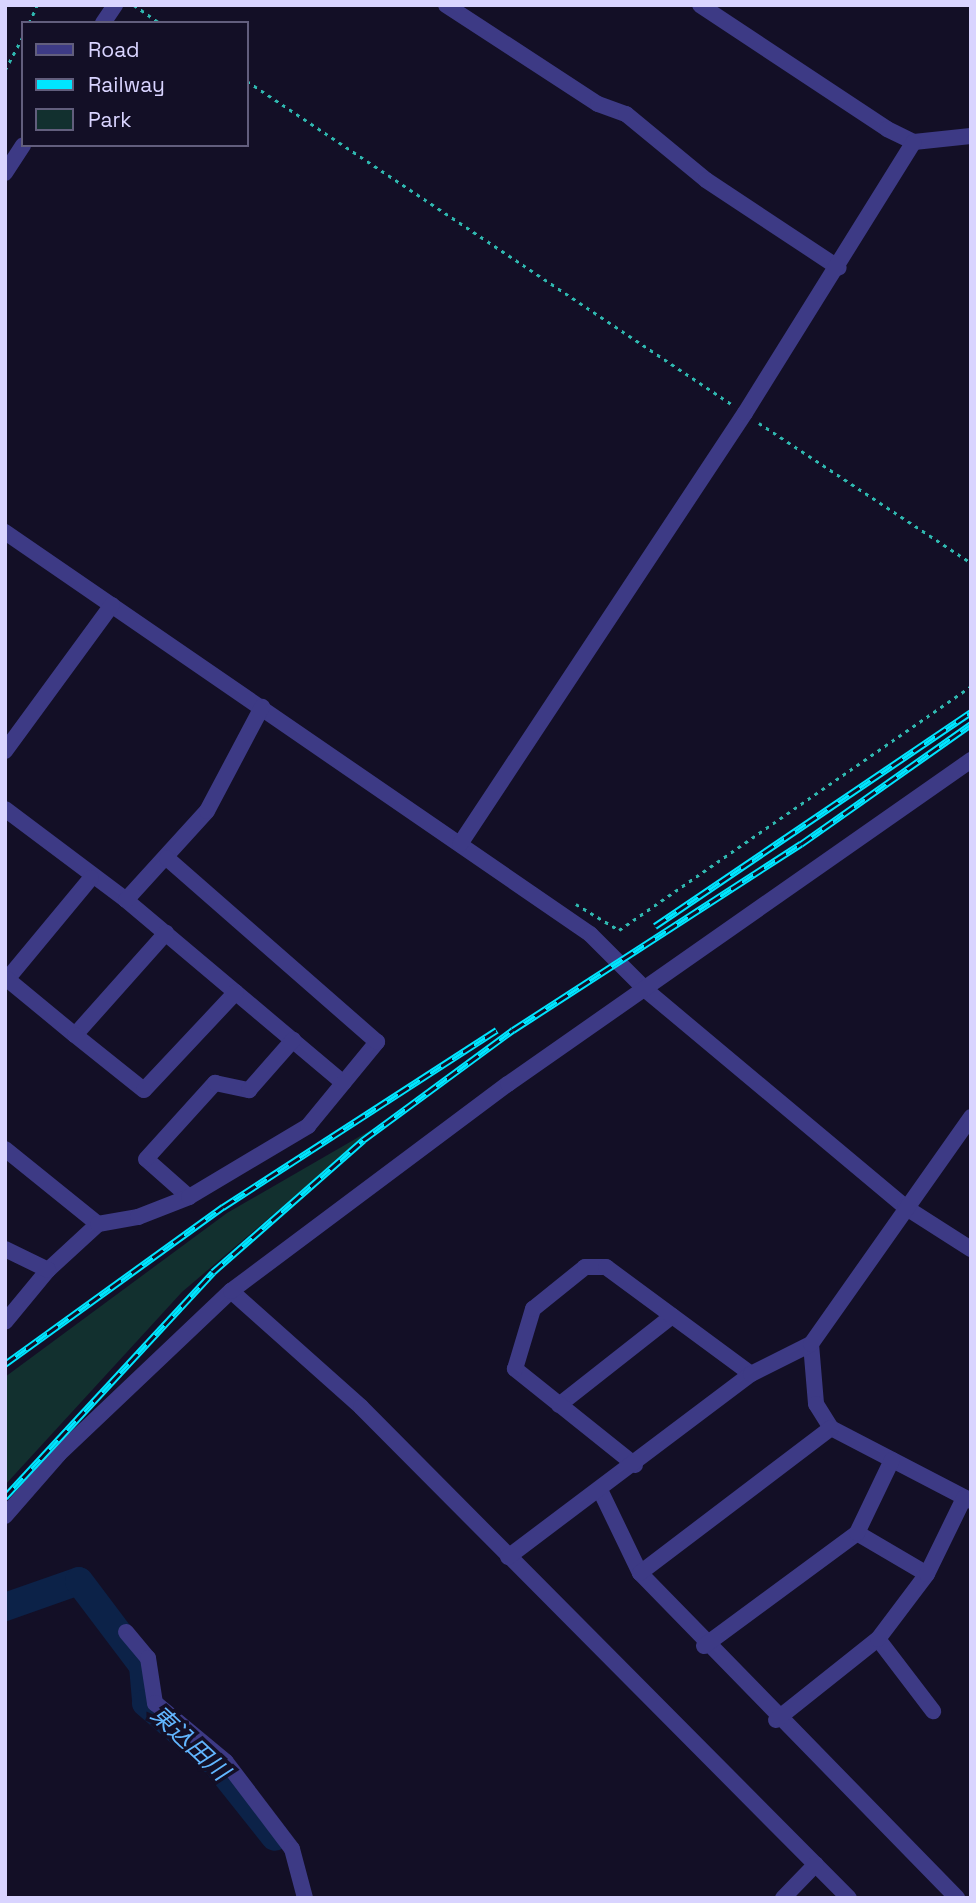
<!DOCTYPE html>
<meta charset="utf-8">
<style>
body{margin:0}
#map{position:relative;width:976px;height:1903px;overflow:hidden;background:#130f26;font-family:"Space Grotesk","Noto Sans JP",sans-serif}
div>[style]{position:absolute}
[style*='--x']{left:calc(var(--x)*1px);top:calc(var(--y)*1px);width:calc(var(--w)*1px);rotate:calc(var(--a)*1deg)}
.green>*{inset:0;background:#12302f}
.river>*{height:28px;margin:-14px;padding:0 14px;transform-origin:14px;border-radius:14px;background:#0c2248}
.path>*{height:2.5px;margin-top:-1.25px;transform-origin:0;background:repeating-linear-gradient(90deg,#2fb8b0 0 3.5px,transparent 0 8.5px)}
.minor>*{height:16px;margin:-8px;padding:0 8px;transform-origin:8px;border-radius:8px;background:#3d3a85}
.rail>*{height:7px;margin-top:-3.5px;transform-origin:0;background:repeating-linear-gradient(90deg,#130f26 0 13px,#00e5ff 0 26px);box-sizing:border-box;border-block:2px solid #00e5ff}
span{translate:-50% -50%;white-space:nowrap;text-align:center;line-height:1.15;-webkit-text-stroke:7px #130f26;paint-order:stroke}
.water-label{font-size:24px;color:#62b6ff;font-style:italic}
.frame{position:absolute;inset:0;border:7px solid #d9d4ff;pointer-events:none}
.legend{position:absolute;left:21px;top:21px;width:228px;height:126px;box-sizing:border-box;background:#130f26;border:2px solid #625e7d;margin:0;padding:9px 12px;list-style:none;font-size:21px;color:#d9d4ff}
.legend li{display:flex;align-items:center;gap:14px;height:35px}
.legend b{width:35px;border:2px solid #625e7d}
</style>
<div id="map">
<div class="green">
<i style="clip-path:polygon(376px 1127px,182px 1292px,5px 1485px,5px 1377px,227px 1213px)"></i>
</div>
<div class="river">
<i style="--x:5;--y:1607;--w:78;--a:-19.4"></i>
<i style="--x:79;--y:1581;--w:106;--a:53"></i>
<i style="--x:143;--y:1666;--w:37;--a:85"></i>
<i style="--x:146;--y:1703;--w:94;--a:40.7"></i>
<i style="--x:217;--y:1764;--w:93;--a:51.5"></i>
</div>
<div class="path">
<i style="--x:134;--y:5;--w:32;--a:35"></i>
<i style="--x:29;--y:23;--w:20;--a:-66"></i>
<i style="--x:5;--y:70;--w:38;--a:-62"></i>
<i style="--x:247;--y:81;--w:584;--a:33.69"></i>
<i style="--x:759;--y:423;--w:254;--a:33.4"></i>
<i style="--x:576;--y:904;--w:50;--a:31.2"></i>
<i style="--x:619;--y:930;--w:428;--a:-34.7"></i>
</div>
<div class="minor">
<i style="--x:446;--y:5;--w:181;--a:33.1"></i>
<i style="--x:598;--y:104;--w:30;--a:20"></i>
<i style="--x:626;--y:114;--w:104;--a:39.5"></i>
<i style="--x:706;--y:180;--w:159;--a:33.5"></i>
<i style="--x:700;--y:5;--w:224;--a:33.5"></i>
<i style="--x:887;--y:129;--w:30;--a:26"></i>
<i style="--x:914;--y:142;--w:57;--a:-6"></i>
<i style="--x:103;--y:23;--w:22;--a:-56"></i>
<i style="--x:5;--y:173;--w:33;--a:-57"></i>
<i style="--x:5;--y:532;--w:710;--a:34.5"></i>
<i style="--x:590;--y:934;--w:81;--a:45"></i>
<i style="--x:647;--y:991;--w:336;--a:39.9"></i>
<i style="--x:905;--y:1207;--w:78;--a:32.5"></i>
<i style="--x:5;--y:751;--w:181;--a:-53.8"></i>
<i style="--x:5;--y:809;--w:151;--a:36.9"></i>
<i style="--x:126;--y:900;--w:284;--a:40.1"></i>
<i style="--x:460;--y:844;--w:517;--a:-56.53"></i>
<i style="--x:745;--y:413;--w:319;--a:-58.1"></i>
<i style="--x:91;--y:878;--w:131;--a:129.7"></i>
<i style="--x:7;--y:979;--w:88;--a:39.5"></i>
<i style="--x:75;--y:1035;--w:137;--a:-48.3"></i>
<i style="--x:126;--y:900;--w:120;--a:-47.7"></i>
<i style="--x:207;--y:811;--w:118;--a:-62.1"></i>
<i style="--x:75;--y:1035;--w:88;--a:38.6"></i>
<i style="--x:144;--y:1090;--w:134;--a:-46.8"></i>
<i style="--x:5;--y:1149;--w:119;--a:38.9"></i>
<i style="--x:98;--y:1224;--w:68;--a:137.4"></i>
<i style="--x:48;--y:1270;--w:67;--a:129.6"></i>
<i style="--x:189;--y:1197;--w:57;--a:-138.5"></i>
<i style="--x:146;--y:1159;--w:103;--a:-47.8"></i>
<i style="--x:215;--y:1083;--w:35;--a:12"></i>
<i style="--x:249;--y:1090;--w:67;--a:-48.7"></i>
<i style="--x:98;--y:1224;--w:41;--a:-9.9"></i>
<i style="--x:138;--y:1217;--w:55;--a:-21.4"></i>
<i style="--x:189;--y:1197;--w:139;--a:-30.8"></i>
<i style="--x:308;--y:1126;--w:109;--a:-50.6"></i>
<i style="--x:377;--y:1042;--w:279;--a:-138.8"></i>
<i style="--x:5;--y:1249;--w:48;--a:26"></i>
<i style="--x:231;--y:1291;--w:174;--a:41.7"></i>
<i style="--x:361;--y:1407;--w:692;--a:45.18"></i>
<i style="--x:811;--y:1344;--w:60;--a:85.2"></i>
<i style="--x:816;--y:1404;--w:28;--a:58"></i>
<i style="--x:831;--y:1428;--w:158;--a:27.5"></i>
<i style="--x:559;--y:1405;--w:144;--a:-38.2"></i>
<i style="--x:635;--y:1465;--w:154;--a:-141.3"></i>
<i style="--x:515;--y:1369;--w:63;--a:-73.3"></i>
<i style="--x:533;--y:1309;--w:67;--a:-38.9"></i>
<i style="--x:585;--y:1267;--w:21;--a:0"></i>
<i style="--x:606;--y:1267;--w:180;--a:36.4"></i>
<i style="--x:601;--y:1492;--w:90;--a:64.3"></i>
<i style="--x:640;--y:1573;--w:454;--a:45.7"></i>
<i style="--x:5;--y:1516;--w:82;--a:-48.9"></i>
<i style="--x:59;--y:1454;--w:237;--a:-43.5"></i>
<i style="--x:231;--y:1291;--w:346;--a:-36.8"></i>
<i style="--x:508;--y:1084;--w:565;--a:-34.98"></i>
<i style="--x:857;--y:1533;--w:81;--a:30.4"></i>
<i style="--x:508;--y:1557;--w:304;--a:-37"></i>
<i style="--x:751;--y:1374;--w:67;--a:-26.6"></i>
<i style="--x:811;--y:1344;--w:278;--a:-54.8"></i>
<i style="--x:640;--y:1573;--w:240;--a:-37.2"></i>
<i style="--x:126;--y:1632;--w:34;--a:50"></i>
<i style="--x:148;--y:1658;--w:46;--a:81.2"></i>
<i style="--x:155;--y:1703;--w:92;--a:39.7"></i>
<i style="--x:226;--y:1762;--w:109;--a:52.8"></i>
<i style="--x:292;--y:1849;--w:51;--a:75.1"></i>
<i style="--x:878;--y:1639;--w:91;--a:52.6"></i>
<i style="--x:704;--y:1646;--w:190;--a:-36.4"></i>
<i style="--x:857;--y:1533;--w:81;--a:-64.4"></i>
<i style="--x:776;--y:1720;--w:130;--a:-38.5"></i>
<i style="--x:878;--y:1639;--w:81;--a:-53"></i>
<i style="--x:927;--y:1574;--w:85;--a:-64"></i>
<i style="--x:783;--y:1898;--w:47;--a:-45.9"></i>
</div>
<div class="rail">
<i style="--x:655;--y:926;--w:382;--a:-34.1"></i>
<i style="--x:5;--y:1364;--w:269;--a:-35.8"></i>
<i style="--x:223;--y:1207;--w:326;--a:-32.9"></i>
<i style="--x:5;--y:1497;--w:306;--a:-47.2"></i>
<i style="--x:213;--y:1272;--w:200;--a:-41.3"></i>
<i style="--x:363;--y:1140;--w:186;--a:-36.3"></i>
<i style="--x:513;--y:1030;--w:343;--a:-32.9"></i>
<i style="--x:801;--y:844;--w:208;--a:-35.2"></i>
</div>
<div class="water-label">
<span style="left:190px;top:1743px;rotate:43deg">東込田川</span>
</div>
<div class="frame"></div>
<ul class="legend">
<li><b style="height:9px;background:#3d3a85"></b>Road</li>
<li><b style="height:9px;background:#00e5ff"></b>Railway</li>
<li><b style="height:19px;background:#12302f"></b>Park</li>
</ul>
</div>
